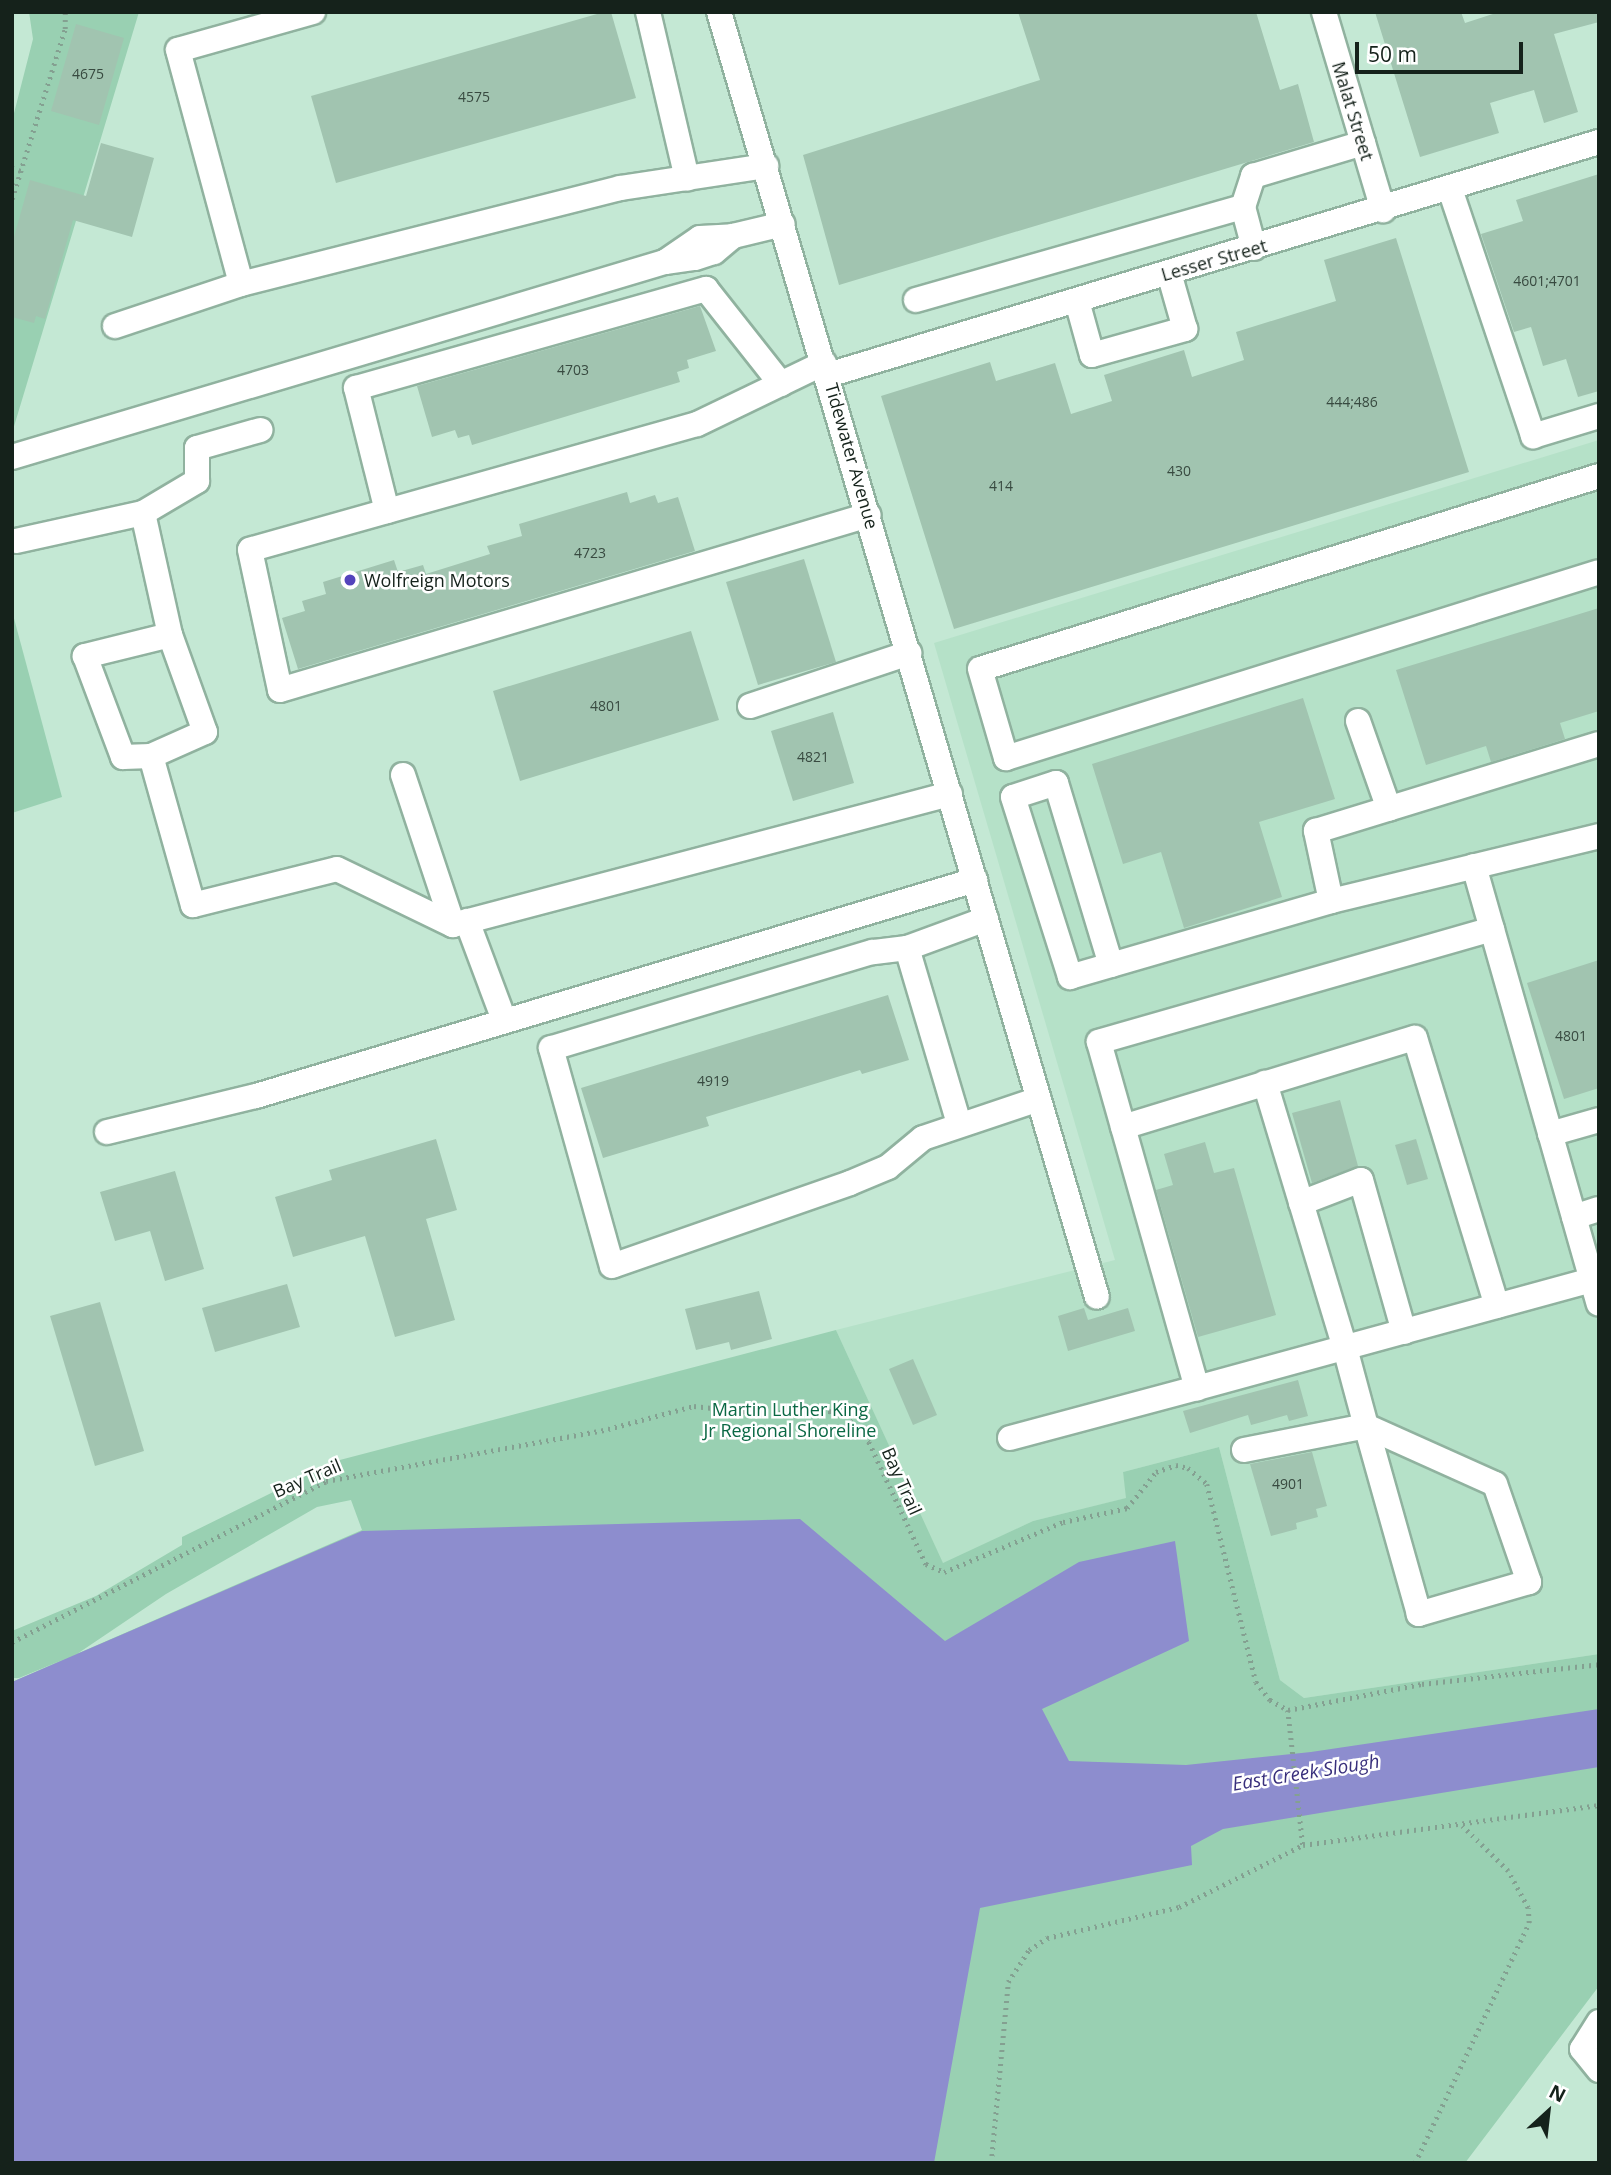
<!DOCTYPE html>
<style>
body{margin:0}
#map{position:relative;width:1611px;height:2175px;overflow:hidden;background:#c4e8d4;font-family:"Open Sans",sans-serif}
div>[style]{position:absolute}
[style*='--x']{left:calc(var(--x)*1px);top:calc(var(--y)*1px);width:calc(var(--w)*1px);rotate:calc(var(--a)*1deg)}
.built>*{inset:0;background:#b5e1c8}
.green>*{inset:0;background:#99d0b2}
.water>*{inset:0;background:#8d8dce}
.building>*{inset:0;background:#a1c4b0}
.path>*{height:4.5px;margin-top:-2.25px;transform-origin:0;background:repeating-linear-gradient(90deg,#84a091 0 2px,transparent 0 7px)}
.roads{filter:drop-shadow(2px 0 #90b29f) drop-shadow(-2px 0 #90b29f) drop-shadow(0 2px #90b29f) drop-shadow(0 -2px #90b29f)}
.minor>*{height:24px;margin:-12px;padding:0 12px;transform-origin:12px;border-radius:12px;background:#fff}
.dots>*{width:19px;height:19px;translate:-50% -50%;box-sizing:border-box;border:4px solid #fff;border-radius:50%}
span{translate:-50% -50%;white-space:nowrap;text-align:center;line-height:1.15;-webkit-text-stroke:5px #fff;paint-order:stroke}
.number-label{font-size:14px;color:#384a40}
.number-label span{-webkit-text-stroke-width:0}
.street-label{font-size:18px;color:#15221b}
.poi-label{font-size:18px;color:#15221b}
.left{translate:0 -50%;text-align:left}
.park-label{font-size:18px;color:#0a6844}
.water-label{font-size:19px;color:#382f7c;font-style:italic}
.frame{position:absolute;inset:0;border:14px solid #15221b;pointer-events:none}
.north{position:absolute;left:1513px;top:2077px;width:70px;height:70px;-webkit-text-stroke:5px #fff;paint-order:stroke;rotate:27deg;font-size:19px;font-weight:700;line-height:28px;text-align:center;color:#15221b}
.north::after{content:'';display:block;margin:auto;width:24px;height:32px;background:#15221b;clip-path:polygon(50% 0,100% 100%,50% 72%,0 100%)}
.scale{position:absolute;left:1355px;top:42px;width:168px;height:32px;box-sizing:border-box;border:4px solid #15221b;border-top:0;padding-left:9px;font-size:21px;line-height:24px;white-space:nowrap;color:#15221b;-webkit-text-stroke:5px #fff;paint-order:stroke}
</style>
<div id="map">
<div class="built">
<i style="clip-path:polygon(1599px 440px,1599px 1654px,1304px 1698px,1280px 1680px,1219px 1447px,1123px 1472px,1127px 1498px,1033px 1521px,943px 1564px,836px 1330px,1115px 1260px,934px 643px)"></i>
</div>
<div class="green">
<i style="clip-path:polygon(29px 12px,139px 12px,12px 433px,12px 121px,33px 39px)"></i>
<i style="clip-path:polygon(12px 611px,62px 797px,12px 813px)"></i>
<i style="clip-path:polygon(836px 1330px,943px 1563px,1033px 1521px,1126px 1498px,1123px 1472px,1219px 1447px,1280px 1680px,1304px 1698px,1599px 1654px,1599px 1986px,1465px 2163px,12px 2163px,12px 1682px,362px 1530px,351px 1500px,317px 1507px,166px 1594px,77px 1654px,19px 1678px,12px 1678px,12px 1631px,96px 1596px,182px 1545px,182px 1537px,336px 1461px)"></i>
</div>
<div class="water">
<i style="clip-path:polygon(800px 1519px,945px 1641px,1079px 1562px,1175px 1541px,1189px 1641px,1042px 1709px,1069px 1761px,1186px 1765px,1311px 1752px,1599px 1709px,1599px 1767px,1223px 1829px,1191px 1846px,1192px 1865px,980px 1908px,934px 2163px,12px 2163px,12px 1682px,362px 1531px)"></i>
</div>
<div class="building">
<i style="clip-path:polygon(604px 12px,611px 12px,636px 98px,336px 183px,311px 96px)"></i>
<i style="clip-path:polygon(1018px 12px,1256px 12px,1280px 90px,1298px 84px,1314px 142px,839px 285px,803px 155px,1040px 80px)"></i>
<i style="clip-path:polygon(1375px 12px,1461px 12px,1465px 23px,1499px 12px,1599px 12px,1599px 22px,1554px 34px,1578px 112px,1544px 123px,1534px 90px,1490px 103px,1499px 133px,1420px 157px)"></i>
<i style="clip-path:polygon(76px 24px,124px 38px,99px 125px,51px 111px)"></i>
<i style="clip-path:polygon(101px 143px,154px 158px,132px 237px,73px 220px,45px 319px,36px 316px,34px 323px,12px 317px,12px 244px,30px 180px,86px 196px)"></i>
<i style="clip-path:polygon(1599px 174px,1599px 391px,1578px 397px,1566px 359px,1543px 366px,1531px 327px,1514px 332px,1481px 234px,1523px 221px,1516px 200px)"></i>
<i style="clip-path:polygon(1396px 238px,1469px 472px,954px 629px,881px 396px,990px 362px,996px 381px,1055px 363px,1071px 414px,1112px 401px,1104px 375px,1184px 350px,1192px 377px,1244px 360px,1236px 332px,1336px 301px,1324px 260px)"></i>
<i style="clip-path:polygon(700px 306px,716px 351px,687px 360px,689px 368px,677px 372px,680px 382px,472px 445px,469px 435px,458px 438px,455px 430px,432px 437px,417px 386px)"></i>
<i style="clip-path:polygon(627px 492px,630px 503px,655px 495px,658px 503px,678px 497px,695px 551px,298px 669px,282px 618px,305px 611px,302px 601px,326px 594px,323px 582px,394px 560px,398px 572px,423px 565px,426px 574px,490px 554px,487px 546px,522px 536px,519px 524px)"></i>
<i style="clip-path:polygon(804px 559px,836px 662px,758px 685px,726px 582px)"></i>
<i style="clip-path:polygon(1599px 608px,1599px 711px,1560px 723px,1565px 739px,1491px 762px,1486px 746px,1426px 765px,1396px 670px)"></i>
<i style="clip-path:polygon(691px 631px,719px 720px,520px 781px,493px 691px)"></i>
<i style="clip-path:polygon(1303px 698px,1335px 799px,1259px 822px,1282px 897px,1184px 928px,1161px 852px,1123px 864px,1092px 764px)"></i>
<i style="clip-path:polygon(833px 712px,854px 783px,793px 801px,771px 731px)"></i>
<i style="clip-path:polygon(1599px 960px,1599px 1088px,1564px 1099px,1527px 983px)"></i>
<i style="clip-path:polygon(888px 995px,909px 1060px,862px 1074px,860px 1070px,706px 1117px,709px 1126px,603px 1158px,581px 1088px)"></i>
<i style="clip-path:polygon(1340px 1100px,1358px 1166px,1312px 1183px,1292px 1113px)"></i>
<i style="clip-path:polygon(436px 1139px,457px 1210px,426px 1219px,455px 1320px,395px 1337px,365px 1236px,293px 1257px,275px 1197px,332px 1180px,329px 1170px)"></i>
<i style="clip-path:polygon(1416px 1139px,1428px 1179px,1407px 1185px,1395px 1145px)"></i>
<i style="clip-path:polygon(1205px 1142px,1214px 1173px,1234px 1168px,1276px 1315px,1198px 1337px,1156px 1190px,1173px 1185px,1164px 1154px)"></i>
<i style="clip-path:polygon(175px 1171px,204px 1269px,165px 1281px,150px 1231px,115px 1241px,100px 1192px)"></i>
<i style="clip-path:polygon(287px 1284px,300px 1327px,215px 1352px,202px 1308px)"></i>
<i style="clip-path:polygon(759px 1291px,772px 1339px,731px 1350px,729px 1342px,696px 1350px,685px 1309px)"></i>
<i style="clip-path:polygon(100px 1302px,144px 1451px,95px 1466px,50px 1316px)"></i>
<i style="clip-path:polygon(1084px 1308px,1088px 1320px,1128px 1308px,1135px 1331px,1068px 1351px,1058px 1316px)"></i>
<i style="clip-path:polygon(913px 1359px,937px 1415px,913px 1425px,889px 1369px)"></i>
<i style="clip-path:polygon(1298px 1380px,1308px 1416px,1289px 1421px,1287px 1415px,1251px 1425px,1248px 1415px,1190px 1433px,1183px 1411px)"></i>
<i style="clip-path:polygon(1312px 1452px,1327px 1506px,1316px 1509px,1318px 1517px,1296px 1523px,1297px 1529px,1271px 1536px,1250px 1464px)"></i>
</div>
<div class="path">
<i style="--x:12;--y:168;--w:9;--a:18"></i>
<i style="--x:12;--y:199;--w:178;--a:-72.7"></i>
<i style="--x:65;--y:29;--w:17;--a:-90"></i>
<i style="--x:12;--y:1642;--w:353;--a:-27.1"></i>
<i style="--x:326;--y:1481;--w:287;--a:-10.4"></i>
<i style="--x:608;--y:1429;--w:89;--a:-15"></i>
<i style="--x:694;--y:1406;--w:64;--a:6.2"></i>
<i style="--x:758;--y:1413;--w:71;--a:-1.6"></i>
<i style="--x:829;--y:1411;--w:16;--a:14"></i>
<i style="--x:845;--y:1415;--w:36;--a:48"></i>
<i style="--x:869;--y:1442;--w:135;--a:65"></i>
<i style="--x:926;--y:1564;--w:20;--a:24"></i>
<i style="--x:944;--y:1572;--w:129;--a:-22.8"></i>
<i style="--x:1063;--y:1522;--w:66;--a:-12.3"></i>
<i style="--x:1127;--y:1508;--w:46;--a:-51.1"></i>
<i style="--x:1156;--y:1472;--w:21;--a:-19"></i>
<i style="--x:1176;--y:1465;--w:12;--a:14"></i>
<i style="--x:1188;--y:1468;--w:25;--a:40"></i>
<i style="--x:1207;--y:1484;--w:204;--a:76.1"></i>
<i style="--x:1256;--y:1682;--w:23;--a:52"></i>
<i style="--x:1270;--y:1700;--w:21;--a:29"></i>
<i style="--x:1288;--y:1710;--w:136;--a:83.7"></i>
<i style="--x:1288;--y:1710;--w:136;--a:-11"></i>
<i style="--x:1422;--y:1684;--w:178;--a:-6.4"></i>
<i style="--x:991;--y:2163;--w:182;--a:-84.6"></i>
<i style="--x:1008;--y:1982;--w:38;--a:-57"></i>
<i style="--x:1029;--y:1950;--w:22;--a:-34"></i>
<i style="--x:1047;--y:1938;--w:136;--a:-13.2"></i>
<i style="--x:1179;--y:1907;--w:139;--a:-26.6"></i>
<i style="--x:1303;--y:1845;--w:299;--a:-7.7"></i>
<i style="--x:1415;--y:2163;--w:266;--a:-64.6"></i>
<i style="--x:1529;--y:1923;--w:15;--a:-94"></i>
<i style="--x:1528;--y:1908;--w:42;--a:-118.4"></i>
<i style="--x:1508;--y:1871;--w:64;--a:-135.6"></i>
</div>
<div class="roads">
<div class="minor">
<i style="--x:313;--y:12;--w:140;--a:164.3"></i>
<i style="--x:178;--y:50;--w:242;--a:74.9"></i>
<i style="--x:241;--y:284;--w:391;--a:-14.2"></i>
<i style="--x:620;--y:188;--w:148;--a:-8.6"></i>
<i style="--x:648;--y:12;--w:171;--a:76.8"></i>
<i style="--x:719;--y:12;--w:1339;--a:73.61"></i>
<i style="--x:1324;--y:12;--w:207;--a:73.4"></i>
<i style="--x:1450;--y:189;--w:261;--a:71.4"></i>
<i style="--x:1533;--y:436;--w:69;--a:-16.9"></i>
<i style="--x:1254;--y:248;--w:42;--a:-105"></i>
<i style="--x:1243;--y:207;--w:33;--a:-72"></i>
<i style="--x:1253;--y:176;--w:115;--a:-16.7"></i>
<i style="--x:665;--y:262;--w:42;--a:-34.4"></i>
<i style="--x:700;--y:238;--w:33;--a:-3"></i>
<i style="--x:733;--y:236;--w:51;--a:-13.5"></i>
<i style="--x:916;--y:300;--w:340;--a:-15.9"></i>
<i style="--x:1077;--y:301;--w:56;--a:74.5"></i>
<i style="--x:1092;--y:355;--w:97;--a:-15.6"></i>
<i style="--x:1185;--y:329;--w:58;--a:-105.9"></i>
<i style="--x:115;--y:326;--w:133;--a:-18.4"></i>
<i style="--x:824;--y:363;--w:141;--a:154.3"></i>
<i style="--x:697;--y:424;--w:464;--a:164.3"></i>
<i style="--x:250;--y:550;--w:143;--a:77.9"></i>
<i style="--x:280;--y:690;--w:614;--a:-16.55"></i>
<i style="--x:828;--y:375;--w:805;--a:-16.82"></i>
<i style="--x:12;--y:457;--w:681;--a:-16.63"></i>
<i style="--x:665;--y:262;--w:30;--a:-8"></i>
<i style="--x:695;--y:258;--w:20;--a:-18"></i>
<i style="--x:714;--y:252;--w:25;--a:-40"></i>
<i style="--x:1599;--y:476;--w:648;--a:162.68"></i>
<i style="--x:980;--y:669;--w:93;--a:73.7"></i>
<i style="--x:1006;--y:758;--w:621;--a:-17.41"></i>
<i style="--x:387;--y:511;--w:127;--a:-104.1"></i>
<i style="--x:356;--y:388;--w:364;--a:-15.8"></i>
<i style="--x:706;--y:289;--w:121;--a:51.7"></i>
<i style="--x:143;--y:513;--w:63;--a:-30.7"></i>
<i style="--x:197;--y:481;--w:33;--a:-90"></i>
<i style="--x:197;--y:448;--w:66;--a:-15.9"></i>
<i style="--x:16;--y:541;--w:130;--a:-12.4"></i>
<i style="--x:143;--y:513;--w:125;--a:77.5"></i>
<i style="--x:750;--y:706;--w:168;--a:-18.4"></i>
<i style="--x:1358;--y:721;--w:93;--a:70.6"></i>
<i style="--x:151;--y:756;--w:59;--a:-24"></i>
<i style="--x:205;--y:732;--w:103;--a:-109.8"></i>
<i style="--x:170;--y:635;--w:88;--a:166.1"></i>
<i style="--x:85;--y:656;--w:108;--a:69.4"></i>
<i style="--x:123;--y:757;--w:28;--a:-2"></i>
<i style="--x:151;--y:756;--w:155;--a:74.3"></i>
<i style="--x:193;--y:905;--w:148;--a:-14"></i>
<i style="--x:337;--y:869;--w:129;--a:25.8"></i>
<i style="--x:453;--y:925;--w:514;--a:-14.77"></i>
<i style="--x:403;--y:775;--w:158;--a:71.6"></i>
<i style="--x:1474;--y:866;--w:455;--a:74.1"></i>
<i style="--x:1331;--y:901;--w:72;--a:-102.1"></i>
<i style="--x:1316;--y:831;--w:296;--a:-17.1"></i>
<i style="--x:986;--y:919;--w:84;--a:159.8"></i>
<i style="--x:907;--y:948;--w:35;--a:173"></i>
<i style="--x:872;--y:952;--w:335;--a:163.3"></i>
<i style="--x:551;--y:1048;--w:226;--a:74.4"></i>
<i style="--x:612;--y:1266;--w:252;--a:-19.2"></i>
<i style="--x:850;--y:1183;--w:41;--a:-22.8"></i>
<i style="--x:888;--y:1167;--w:45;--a:-39.6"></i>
<i style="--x:923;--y:1138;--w:122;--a:-18.6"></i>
<i style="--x:467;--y:921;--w:106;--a:69.5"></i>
<i style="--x:1492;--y:929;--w:409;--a:164"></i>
<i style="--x:1099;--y:1042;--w:360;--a:74.2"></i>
<i style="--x:1197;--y:1388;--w:409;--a:-15.3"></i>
<i style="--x:907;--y:948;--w:183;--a:73.5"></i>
<i style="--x:1111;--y:965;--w:190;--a:-106.8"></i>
<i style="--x:1056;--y:783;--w:45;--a:162"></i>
<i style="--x:1013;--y:797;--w:189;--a:72.4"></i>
<i style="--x:1070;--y:977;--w:272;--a:-16.2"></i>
<i style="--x:1331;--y:901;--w:276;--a:-13.6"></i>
<i style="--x:1123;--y:1127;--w:305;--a:-17"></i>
<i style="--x:1415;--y:1038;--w:280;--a:73"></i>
<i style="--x:107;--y:1132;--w:153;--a:-13.6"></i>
<i style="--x:256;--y:1096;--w:751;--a:-16.72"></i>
<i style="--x:1550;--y:1134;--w:51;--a:-15.9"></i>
<i style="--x:1301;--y:1203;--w:64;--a:-21"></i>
<i style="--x:1361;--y:1180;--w:158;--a:74.2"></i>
<i style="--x:1574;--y:1217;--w:26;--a:-18"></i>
<i style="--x:1010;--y:1438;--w:194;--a:-15"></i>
<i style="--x:1244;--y:1450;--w:124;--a:-11.1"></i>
<i style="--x:1366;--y:1426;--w:141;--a:24.2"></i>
<i style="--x:1495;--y:1484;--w:104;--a:70.9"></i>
<i style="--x:1529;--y:1582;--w:115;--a:163.8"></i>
<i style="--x:1419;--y:1614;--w:195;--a:-105.7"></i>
<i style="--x:1366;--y:1426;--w:81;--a:-105.1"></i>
<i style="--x:1345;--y:1348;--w:277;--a:-106.8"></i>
<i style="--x:1599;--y:2022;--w:32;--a:122"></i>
<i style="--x:1582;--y:2049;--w:27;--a:51"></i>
</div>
</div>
<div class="dots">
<i style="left:350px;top:580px;background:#5444bc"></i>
</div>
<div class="number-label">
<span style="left:88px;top:74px">4675</span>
<span style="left:474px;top:97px">4575</span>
<span style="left:1547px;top:281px">4601;4701</span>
<span style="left:573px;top:370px">4703</span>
<span style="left:1352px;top:402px">444;486</span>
<span style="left:1179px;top:471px">430</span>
<span style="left:1001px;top:486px">414</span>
<span style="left:590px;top:553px">4723</span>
<span style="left:606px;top:706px">4801</span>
<span style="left:813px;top:757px">4821</span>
<span style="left:1571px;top:1036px">4801</span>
<span style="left:713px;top:1081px">4919</span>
<span style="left:1288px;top:1484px">4901</span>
</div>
<div class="street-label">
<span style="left:1353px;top:111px;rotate:73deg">Malat Street</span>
<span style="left:1214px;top:260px;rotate:-16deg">Lesser Street</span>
<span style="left:852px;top:456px;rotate:74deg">Tidewater Avenue</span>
<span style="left:307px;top:1478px;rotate:-23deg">Bay Trail</span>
<span style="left:902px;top:1481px;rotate:66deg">Bay Trail</span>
</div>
<div class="poi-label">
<span class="left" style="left:364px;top:580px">Wolfreign Motors</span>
</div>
<div class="park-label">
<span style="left:790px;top:1420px">Martin Luther King<br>Jr Regional Shoreline</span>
</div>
<div class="water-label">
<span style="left:1306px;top:1773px;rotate:-9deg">East Creek Slough</span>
</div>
<div class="frame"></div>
<div class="north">N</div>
<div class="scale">50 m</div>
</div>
